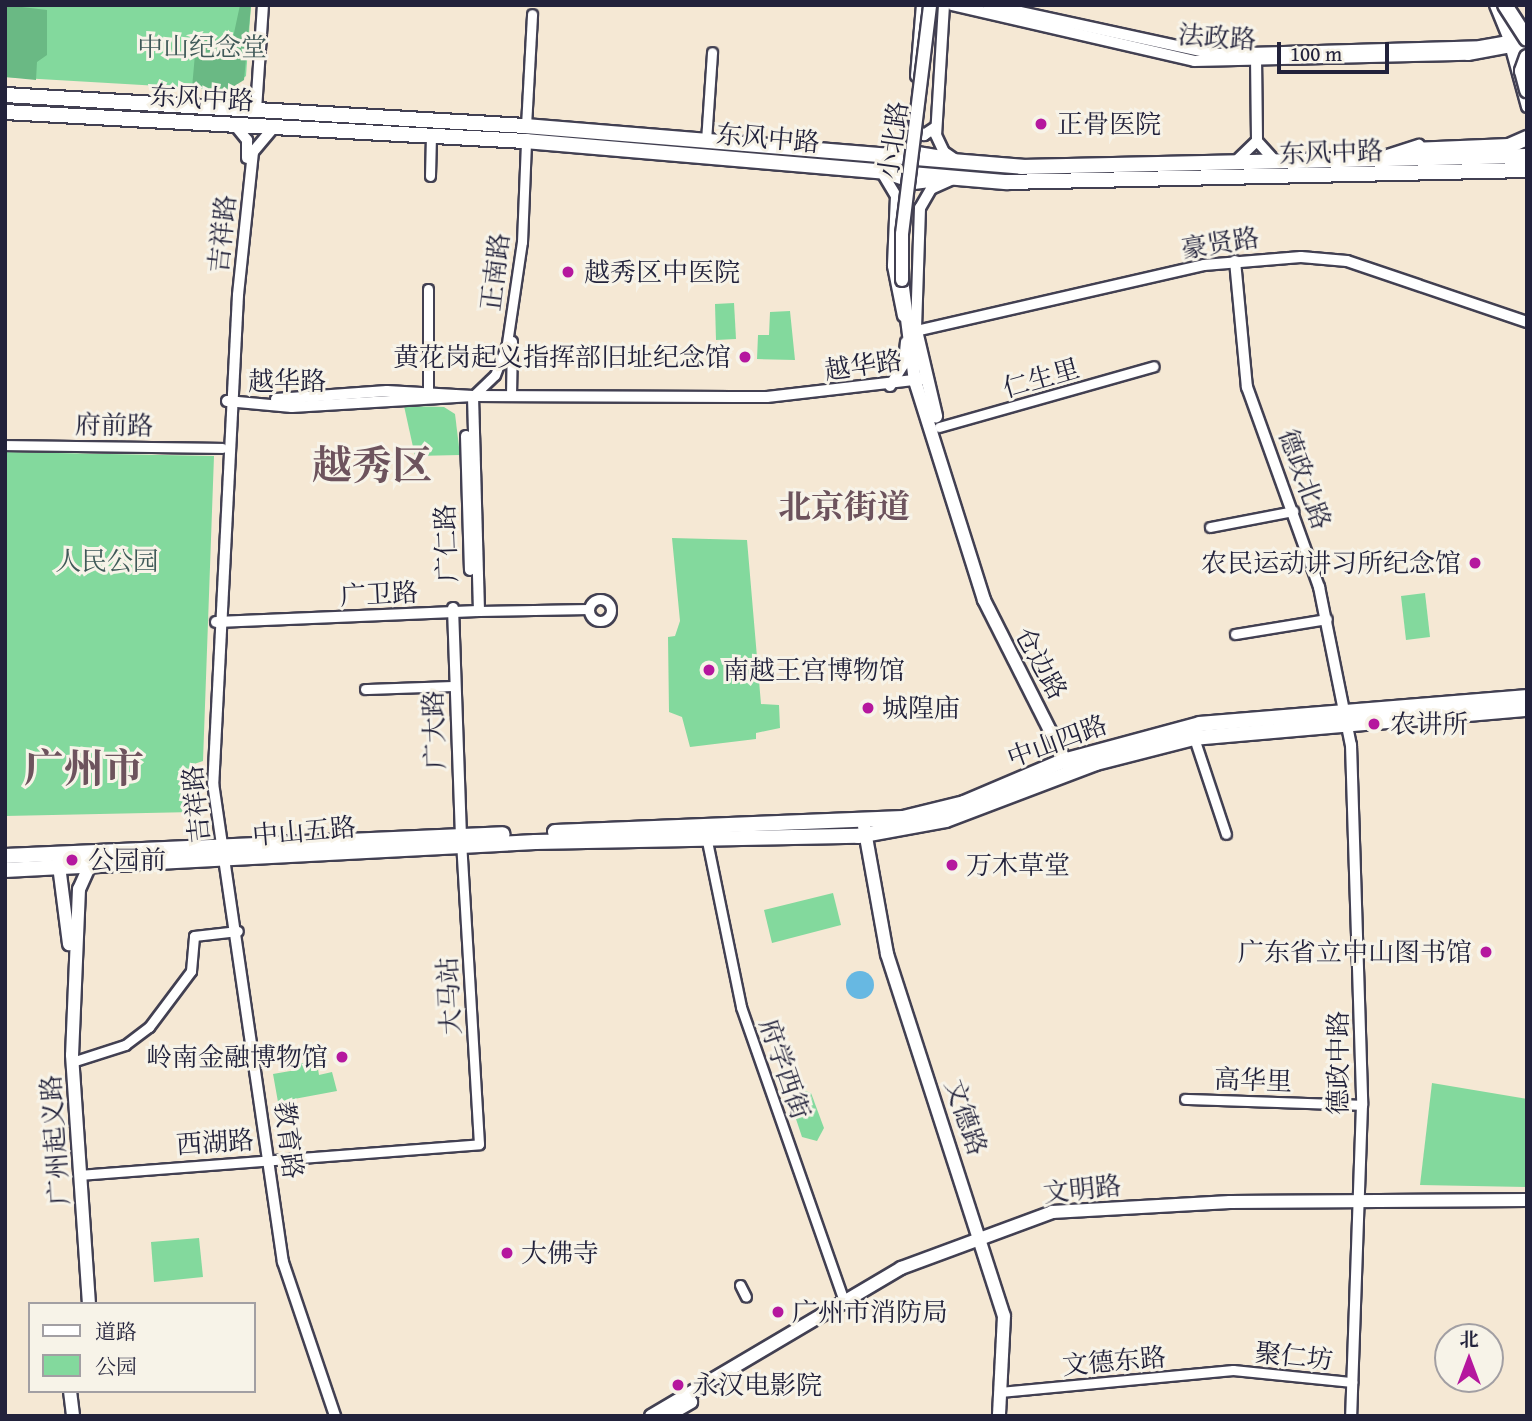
<!DOCTYPE html>
<meta charset="utf-8">
<style>
body{margin:0}
#map{position:relative;width:1532px;height:1421px;overflow:hidden;background:#f5e8d4;font-family:"Gentium Book Plus","Noto Serif SC",serif}
div>[style]{position:absolute}
[style*='--x']{left:calc(var(--x)*1px);top:calc(var(--y)*1px);width:calc(var(--w)*1px);rotate:calc(var(--a)*1deg)}
.green>*{inset:0;background:#83d99d}
.forest>*{inset:0;background:#6ab984}
.water>*{inset:0;background:#67b8e2}
.round{border-radius:50%}
.roads{filter:drop-shadow(2px 0 #424052) drop-shadow(-2px 0 #424052) drop-shadow(0 2px #424052) drop-shadow(0 -2px #424052)}
.minor>*{height:9px;margin:-4.5px;padding:0 4.5px;transform-origin:4.5px;border-radius:4.5px;background:#fff}
.minor>.ring{margin:-4.5px;padding:0;box-sizing:content-box;background:none;border:9px solid #fff;border-radius:50%}
.tertiary>*{height:10px;margin:-5px;padding:0 5px;transform-origin:5px;border-radius:5px;background:#fff}
.secondary>*{height:12px;margin:-6px;padding:0 6px;transform-origin:6px;border-radius:6px;background:#fff}
.primary>*{height:14px;margin:-7px;padding:0 7px;transform-origin:7px;border-radius:7px;background:#fff}
.trunk>*{height:14px;margin:-7px;padding:0 7px;transform-origin:7px;border-radius:7px;background:#fff}
.bridges{filter:drop-shadow(2px 0 #424052) drop-shadow(-2px 0 #424052) drop-shadow(0 2px #424052) drop-shadow(0 -2px #424052)}
.secondary-bridge>*{height:12px;margin:-6px;padding:0 6px;transform-origin:6px;border-radius:6px;background:#fff}
.trunk-bridge>*{height:14px;margin:-7px;padding:0 7px;transform-origin:7px;border-radius:7px;background:#fff}
.dots>*{width:19px;height:19px;translate:-50% -50%;box-sizing:border-box;border:4px solid #f7f3e8;border-radius:50%}
span{translate:-50% -50%;white-space:nowrap;text-align:center;line-height:1.15;-webkit-text-stroke:6px #f7f3e8;paint-order:stroke}
.street-label{font-size:26px;color:#22223b}
.park-label{font-size:26px;color:#3f5958}
.poi-label{font-size:26px;color:#22223b}
.left{translate:0 -50%;text-align:left}
.right{translate:-100% -50%;text-align:right}
.district-label{font-size:33px;color:#6d535d;font-weight:700}
.town-label{font-size:40px;color:#6d535d;font-weight:700}
.frame{position:absolute;inset:0;border:7px solid #22223b;pointer-events:none}
.legend{position:absolute;left:28px;top:1302px;width:228px;height:91px;box-sizing:border-box;background:#f7f3e8;border:2px solid #a29fa3;margin:0;padding:9px 12px;list-style:none;font-size:21px;color:#22223b}
.legend li{display:flex;align-items:center;gap:14px;height:35px}
.legend b{width:35px;border:2px solid #a29fa3}
.north{position:absolute;left:1434px;top:1323px;width:70px;height:70px;box-sizing:border-box;background:#f7f3e8;border:2px solid #a29fa3;border-radius:50%;rotate:0deg;font-size:19px;font-weight:700;line-height:28px;text-align:center;color:#22223b}
.north::after{content:'';display:block;margin:auto;width:24px;height:32px;background:#b5179e;clip-path:polygon(50% 0,100% 100%,50% 72%,0 100%)}
.scale{position:absolute;left:1277px;top:42px;width:112px;height:32px;box-sizing:border-box;border:4px solid #22223b;border-top:0;padding-left:9px;font-size:21px;line-height:24px;white-space:nowrap;color:#22223b;-webkit-text-stroke:5px #f7f3e8;paint-order:stroke}
</style>
<div id="map">
<div class="green">
<i style="clip-path:polygon(5px 5px,251px 5px,246px 76px,228px 90px,5px 77px)"></i>
<i style="clip-path:polygon(734px 303px,736px 339px,716px 340px,715px 304px)"></i>
<i style="clip-path:polygon(790px 311px,795px 360px,757px 359px,758px 335px,769px 335px,770px 312px)"></i>
<i style="clip-path:polygon(404px 406px,444px 407px,455px 414px,460px 455px,415px 456px)"></i>
<i style="clip-path:polygon(5px 452px,214px 456px,203px 761px,194px 764px,194px 812px,5px 816px)"></i>
<i style="clip-path:polygon(672px 538px,747px 540px,761px 704px,779px 705px,780px 728px,756px 733px,756px 739px,690px 747px,682px 717px,669px 712px,668px 637px,675px 636px,680px 621px)"></i>
<i style="clip-path:polygon(1425px 593px,1430px 637px,1406px 640px,1401px 596px)"></i>
<i style="clip-path:polygon(833px 893px,841px 925px,772px 943px,764px 910px)"></i>
<i style="clip-path:polygon(297px 1063px,317px 1063px,319px 1075px,332px 1072px,337px 1091px,278px 1102px,273px 1074px,296px 1070px)"></i>
<i style="clip-path:polygon(1432px 1083px,1527px 1099px,1527px 1187px,1420px 1185px)"></i>
<i style="clip-path:polygon(800px 1089px,811px 1093px,824px 1128px,817px 1141px,802px 1137px,790px 1101px)"></i>
<i style="clip-path:polygon(199px 1238px,203px 1277px,154px 1282px,151px 1242px)"></i>
</div>
<div class="forest">
<i style="clip-path:polygon(5px 5px,47px 10px,47px 55px,37px 62px,36px 80px,5px 77px)"></i>
<i style="clip-path:polygon(240px 5px,251px 5px,244px 80px,228px 90px,192px 88px,196px 43px,211px 34px,217px 45px,231px 47px)"></i>
</div>
<div class="water">
<i class="round" style="left:846px;top:971px;width:28px;height:28px"></i>
</div>
<div class="roads">
<div class="minor">
<i style="--x:526;--y:126;--w:112;--a:-86.9"></i>
<i style="--x:706;--y:141;--w:89;--a:-86.1"></i>
<i style="--x:430;--y:176;--w:41;--a:-88.6"></i>
<i style="--x:428;--y:289;--w:102;--a:90"></i>
<i style="--x:473;--y:396;--w:30;--a:-44"></i>
<i style="--x:495;--y:375;--w:34;--a:-69"></i>
<i style="--x:507;--y:343;--w:102;--a:-81.6"></i>
<i style="--x:522;--y:242;--w:101;--a:-87.7"></i>
<i style="--x:511;--y:396;--w:55;--a:-89"></i>
<i style="--x:939;--y:427;--w:223;--a:-15.8"></i>
<i style="--x:5;--y:445;--w:217;--a:0.8"></i>
<i style="--x:1210;--y:527;--w:85;--a:-10.9"></i>
<i class="ring" style="left:589px;top:599px;width:13px;height:13px"></i>
<i style="--x:479;--y:611;--w:110;--a:-1"></i>
<i style="--x:1235;--y:634;--w:93;--a:-9.3"></i>
<i style="--x:365;--y:689;--w:90;--a:-1.9"></i>
<i style="--x:1194;--y:738;--w:101;--a:71.6"></i>
<i style="--x:707;--y:841;--w:169;--a:78.4"></i>
<i style="--x:741;--y:1007;--w:315;--a:70.7"></i>
<i style="--x:72;--y:1062;--w:56;--a:-17.8"></i>
<i style="--x:125;--y:1045;--w:30;--a:-37"></i>
<i style="--x:149;--y:1027;--w:70;--a:-53.1"></i>
<i style="--x:191;--y:971;--w:35;--a:-85"></i>
<i style="--x:194;--y:936;--w:44;--a:-6.5"></i>
<i style="--x:1185;--y:1099;--w:177;--a:1.9"></i>
<i style="--x:80;--y:1175;--w:400;--a:-4.4"></i>
<i style="--x:479;--y:1144;--w:303;--a:-93.4"></i>
<i style="--x:740;--y:1285;--w:13;--a:63"></i>
<i style="--x:1000;--y:1392;--w:234;--a:-5.4"></i>
<i style="--x:1233;--y:1370;--w:120;--a:5.8"></i>
</div>
<div class="tertiary">
<i style="--x:944;--y:5;--w:130;--a:93.5"></i>
<i style="--x:936;--y:135;--w:19;--a:65"></i>
<i style="--x:944;--y:152;--w:18;--a:34"></i>
<i style="--x:952;--y:5;--w:248;--a:13"></i>
<i style="--x:1194;--y:61;--w:274;--a:-1.3"></i>
<i style="--x:1468;--y:55;--w:60;--a:-10.6"></i>
<i style="--x:988;--y:5;--w:232;--a:12.2"></i>
<i style="--x:1215;--y:54;--w:265;--a:-1.7"></i>
<i style="--x:1480;--y:46;--w:39;--a:-10"></i>
<i style="--x:1512;--y:52;--w:57;--a:74.7"></i>
<i style="--x:1256;--y:57;--w:84;--a:89.3"></i>
<i style="--x:1257;--y:141;--w:28;--a:48"></i>
<i style="--x:916;--y:76;--w:71;--a:-85.2"></i>
<i style="--x:256;--y:110;--w:105;--a:-86.2"></i>
<i style="--x:234;--y:124;--w:21;--a:51"></i>
<i style="--x:247;--y:140;--w:18;--a:90"></i>
<i style="--x:911;--y:126;--w:16;--a:35"></i>
<i style="--x:924;--y:135;--w:14;--a:-34"></i>
<i style="--x:274;--y:127;--w:33;--a:130"></i>
<i style="--x:253;--y:152;--w:144;--a:96"></i>
<i style="--x:238;--y:295;--w:489;--a:92.9"></i>
<i style="--x:213;--y:783;--w:484;--a:81.7"></i>
<i style="--x:283;--y:1262;--w:163;--a:71.3"></i>
<i style="--x:905;--y:150;--w:38;--a:9"></i>
<i style="--x:887;--y:152;--w:16;--a:-14"></i>
<i style="--x:903;--y:148;--w:19;--a:-69"></i>
<i style="--x:1381;--y:157;--w:40;--a:-18"></i>
<i style="--x:1234;--y:163;--w:32;--a:-44"></i>
<i style="--x:881;--y:171;--w:29;--a:59"></i>
<i style="--x:896;--y:196;--w:70;--a:92.5"></i>
<i style="--x:893;--y:266;--w:51;--a:78.7"></i>
<i style="--x:887;--y:174;--w:29;--a:20"></i>
<i style="--x:914;--y:184;--w:24;--a:-7"></i>
<i style="--x:951;--y:180;--w:22;--a:156"></i>
<i style="--x:931;--y:189;--w:22;--a:120"></i>
<i style="--x:920;--y:208;--w:123;--a:91.9"></i>
<i style="--x:916;--y:331;--w:295;--a:-12.9"></i>
<i style="--x:1204;--y:265;--w:97;--a:-4.7"></i>
<i style="--x:1301;--y:257;--w:46;--a:5"></i>
<i style="--x:1347;--y:261;--w:190;--a:18.7"></i>
<i style="--x:1235;--y:261;--w:127;--a:84.6"></i>
<i style="--x:1247;--y:387;--w:213;--a:70.2"></i>
<i style="--x:1319;--y:587;--w:161;--a:78.6"></i>
<i style="--x:1351;--y:745;--w:360;--a:88.2"></i>
<i style="--x:1362;--y:1105;--w:311;--a:92"></i>
<i style="--x:890;--y:386;--w:26;--a:-58"></i>
<i style="--x:904;--y:364;--w:22;--a:-85"></i>
<i style="--x:276;--y:399;--w:111;--a:-4.1"></i>
<i style="--x:387;--y:391;--w:86;--a:3.3"></i>
<i style="--x:227;--y:401;--w:65;--a:5.3"></i>
<i style="--x:292;--y:407;--w:181;--a:-3.5"></i>
<i style="--x:473;--y:396;--w:294;--a:0.2"></i>
<i style="--x:767;--y:397;--w:156;--a:-6.6"></i>
<i style="--x:466;--y:436;--w:134;--a:88.3"></i>
<i style="--x:453;--y:608;--w:227;--a:88"></i>
<i style="--x:216;--y:622;--w:263;--a:-2.4"></i>
<i style="--x:479;--y:611;--w:215;--a:-91.6"></i>
</div>
<div class="secondary">
<i style="--x:1496;--y:5;--w:77;--a:67.8"></i>
<i style="--x:902;--y:280;--w:102;--a:82.7"></i>
<i style="--x:915;--y:381;--w:230;--a:72.5"></i>
<i style="--x:984;--y:600;--w:188;--a:63.2"></i>
<i style="--x:914;--y:322;--w:97;--a:76.8"></i>
<i style="--x:864;--y:826;--w:130;--a:79.8"></i>
<i style="--x:887;--y:954;--w:380;--a:72.1"></i>
<i style="--x:1004;--y:1316;--w:100;--a:92.9"></i>
<i style="--x:58;--y:858;--w:87;--a:82.7"></i>
<i style="--x:89;--y:867;--w:24;--a:114"></i>
<i style="--x:79;--y:889;--w:166;--a:92.4"></i>
<i style="--x:72;--y:1055;--w:250;--a:86.1"></i>
<i style="--x:70;--y:1391;--w:25;--a:83"></i>
<i style="--x:651;--y:1416;--w:291;--a:-30.6"></i>
<i style="--x:901;--y:1268;--w:161;--a:-20.3"></i>
<i style="--x:1052;--y:1212;--w:178;--a:-3.2"></i>
<i style="--x:1230;--y:1202;--w:297;--a:-0.4"></i>
<i style="--x:667;--y:1416;--w:28;--a:-30"></i>
</div>
<div class="primary">
<i style="--x:555;--y:832;--w:348;--a:-2.3"></i>
<i style="--x:903;--y:818;--w:63;--a:-13.8"></i>
<i style="--x:964;--y:803;--w:108;--a:-23"></i>
<i style="--x:1063;--y:761;--w:142;--a:-15.1"></i>
<i style="--x:1200;--y:724;--w:328;--a:-4.7"></i>
<i style="--x:5;--y:856;--w:498;--a:-2.5"></i>
<i style="--x:5;--y:870;--w:531;--a:-3.02"></i>
<i style="--x:535;--y:842;--w:323;--a:-1.1"></i>
<i style="--x:858;--y:836;--w:89;--a:-10.3"></i>
<i style="--x:946;--y:820;--w:160;--a:-20.8"></i>
<i style="--x:1096;--y:763;--w:101;--a:-14.3"></i>
<i style="--x:1194;--y:738;--w:334;--a:-5"></i>
</div>
<div class="trunk">
<i style="--x:5;--y:95;--w:522;--a:3.41"></i>
<i style="--x:526;--y:126;--w:497;--a:4.7"></i>
<i style="--x:1021;--y:167;--w:506;--a:-1.25"></i>
<i style="--x:5;--y:112;--w:522;--a:3.19"></i>
<i style="--x:526;--y:141;--w:482;--a:4.9"></i>
<i style="--x:1006;--y:182;--w:521;--a:-1.32"></i>
<i style="--x:1412;--y:150;--w:97;--a:-2.4"></i>
<i style="--x:1509;--y:146;--w:20;--a:-24"></i>
</div>
</div>
<div class="bridges">
<div class="secondary-bridge">
<i style="--x:902;--y:280;--w:46;--a:-90"></i>
<i style="--x:902;--y:234;--w:231;--a:-83"></i>
</div>
<div class="trunk-bridge">
<i style="--x:1505;--y:5;--w:40;--a:57.1"></i>
<i style="--x:1527;--y:57;--w:15;--a:110"></i>
<i style="--x:1522;--y:71;--w:20;--a:75"></i>
</div>
</div>
<div class="dots">
<i style="left:1041px;top:124px;background:#b5179e"></i>
<i style="left:568px;top:272px;background:#b5179e"></i>
<i style="left:745px;top:357px;background:#b5179e"></i>
<i style="left:1475px;top:563px;background:#b5179e"></i>
<i style="left:709px;top:670px;background:#b5179e"></i>
<i style="left:868px;top:708px;background:#b5179e"></i>
<i style="left:1374px;top:724px;background:#b5179e"></i>
<i style="left:72px;top:860px;background:#b5179e"></i>
<i style="left:952px;top:865px;background:#b5179e"></i>
<i style="left:1486px;top:952px;background:#b5179e"></i>
<i style="left:342px;top:1057px;background:#b5179e"></i>
<i style="left:507px;top:1253px;background:#b5179e"></i>
<i style="left:778px;top:1312px;background:#b5179e"></i>
<i style="left:678px;top:1385px;background:#b5179e"></i>
</div>
<div class="street-label">
<span style="left:1217px;top:37px;rotate:4deg">法政路</span>
<span style="left:202px;top:98px;rotate:3deg">东风中路</span>
<span style="left:768px;top:138px;rotate:5deg">东风中路</span>
<span style="left:893px;top:140px;rotate:-82deg">小北路</span>
<span style="left:1331px;top:152px;rotate:-2deg">东风中路</span>
<span style="left:222px;top:234px;rotate:-84deg">吉祥路</span>
<span style="left:1220px;top:243px;rotate:-9deg">豪贤路</span>
<span style="left:495px;top:272px;rotate:-83deg">正南路</span>
<span style="left:863px;top:365px;rotate:-8deg">越华路</span>
<span style="left:1041px;top:378px;rotate:-16deg">仁生里</span>
<span style="left:287px;top:381px">越华路</span>
<span style="left:114px;top:425px;rotate:1deg">府前路</span>
<span style="left:1305px;top:479px;rotate:70deg">德政北路</span>
<span style="left:446px;top:543px;rotate:-92deg">广仁路</span>
<span style="left:379px;top:594px;rotate:-3deg">广卫路</span>
<span style="left:1041px;top:663px;rotate:61deg">仓边路</span>
<span style="left:434px;top:730px;rotate:-92deg">广大路</span>
<span style="left:1057px;top:741px;rotate:-20deg">中山四路</span>
<span style="left:196px;top:804px;rotate:-96deg">吉祥路</span>
<span style="left:304px;top:831px;rotate:-5deg">中山五路</span>
<span style="left:449px;top:996px;rotate:-93deg">大马站</span>
<span style="left:1338px;top:1063px;rotate:-90deg">德政中路</span>
<span style="left:785px;top:1069px;rotate:71deg">府学西街</span>
<span style="left:1253px;top:1080px;rotate:2deg">高华里</span>
<span style="left:966px;top:1117px;rotate:71deg">文德路</span>
<span style="left:55px;top:1140px;rotate:-94deg">广州起义路</span>
<span style="left:289px;top:1140px;rotate:83deg">教育路</span>
<span style="left:215px;top:1142px;rotate:-4deg">西湖路</span>
<span style="left:1082px;top:1189px;rotate:-6deg">文明路</span>
<span style="left:1294px;top:1356px;rotate:6deg">聚仁坊</span>
<span style="left:1114px;top:1361px;rotate:-5deg">文德东路</span>
</div>
<div class="park-label">
<span style="left:202px;top:47px">中山纪念堂</span>
<span style="left:107px;top:561px">人民公园</span>
</div>
<div class="poi-label">
<span class="left" style="left:1057px;top:124px">正骨医院</span>
<span class="left" style="left:584px;top:272px">越秀区中医院</span>
<span class="right" style="left:731px;top:357px">黄花岗起义指挥部旧址纪念馆</span>
<span class="right" style="left:1461px;top:563px">农民运动讲习所纪念馆</span>
<span class="left" style="left:723px;top:670px">南越王宫博物馆</span>
<span class="left" style="left:882px;top:708px">城隍庙</span>
<span class="left" style="left:1390px;top:724px">农讲所</span>
<span class="left" style="left:88px;top:860px">公园前</span>
<span class="left" style="left:966px;top:865px">万木草堂</span>
<span class="right" style="left:1472px;top:952px">广东省立中山图书馆</span>
<span class="right" style="left:328px;top:1057px">岭南金融博物馆</span>
<span class="left" style="left:521px;top:1253px">大佛寺</span>
<span class="left" style="left:792px;top:1312px">广州市消防局</span>
<span class="left" style="left:692px;top:1385px">永汉电影院</span>
</div>
<div class="district-label">
<span style="left:844px;top:507px">北京街道</span>
</div>
<div class="town-label">
<span style="left:372px;top:465px">越秀区</span>
<span style="left:84px;top:768px">广州市</span>
</div>
<div class="frame"></div>
<ul class="legend">
<li><b style="height:9px;background:#fff"></b>道路</li>
<li><b style="height:19px;background:#83d99d"></b>公园</li>
</ul>
<div class="north">北</div>
<div class="scale">100 m</div>
</div>
